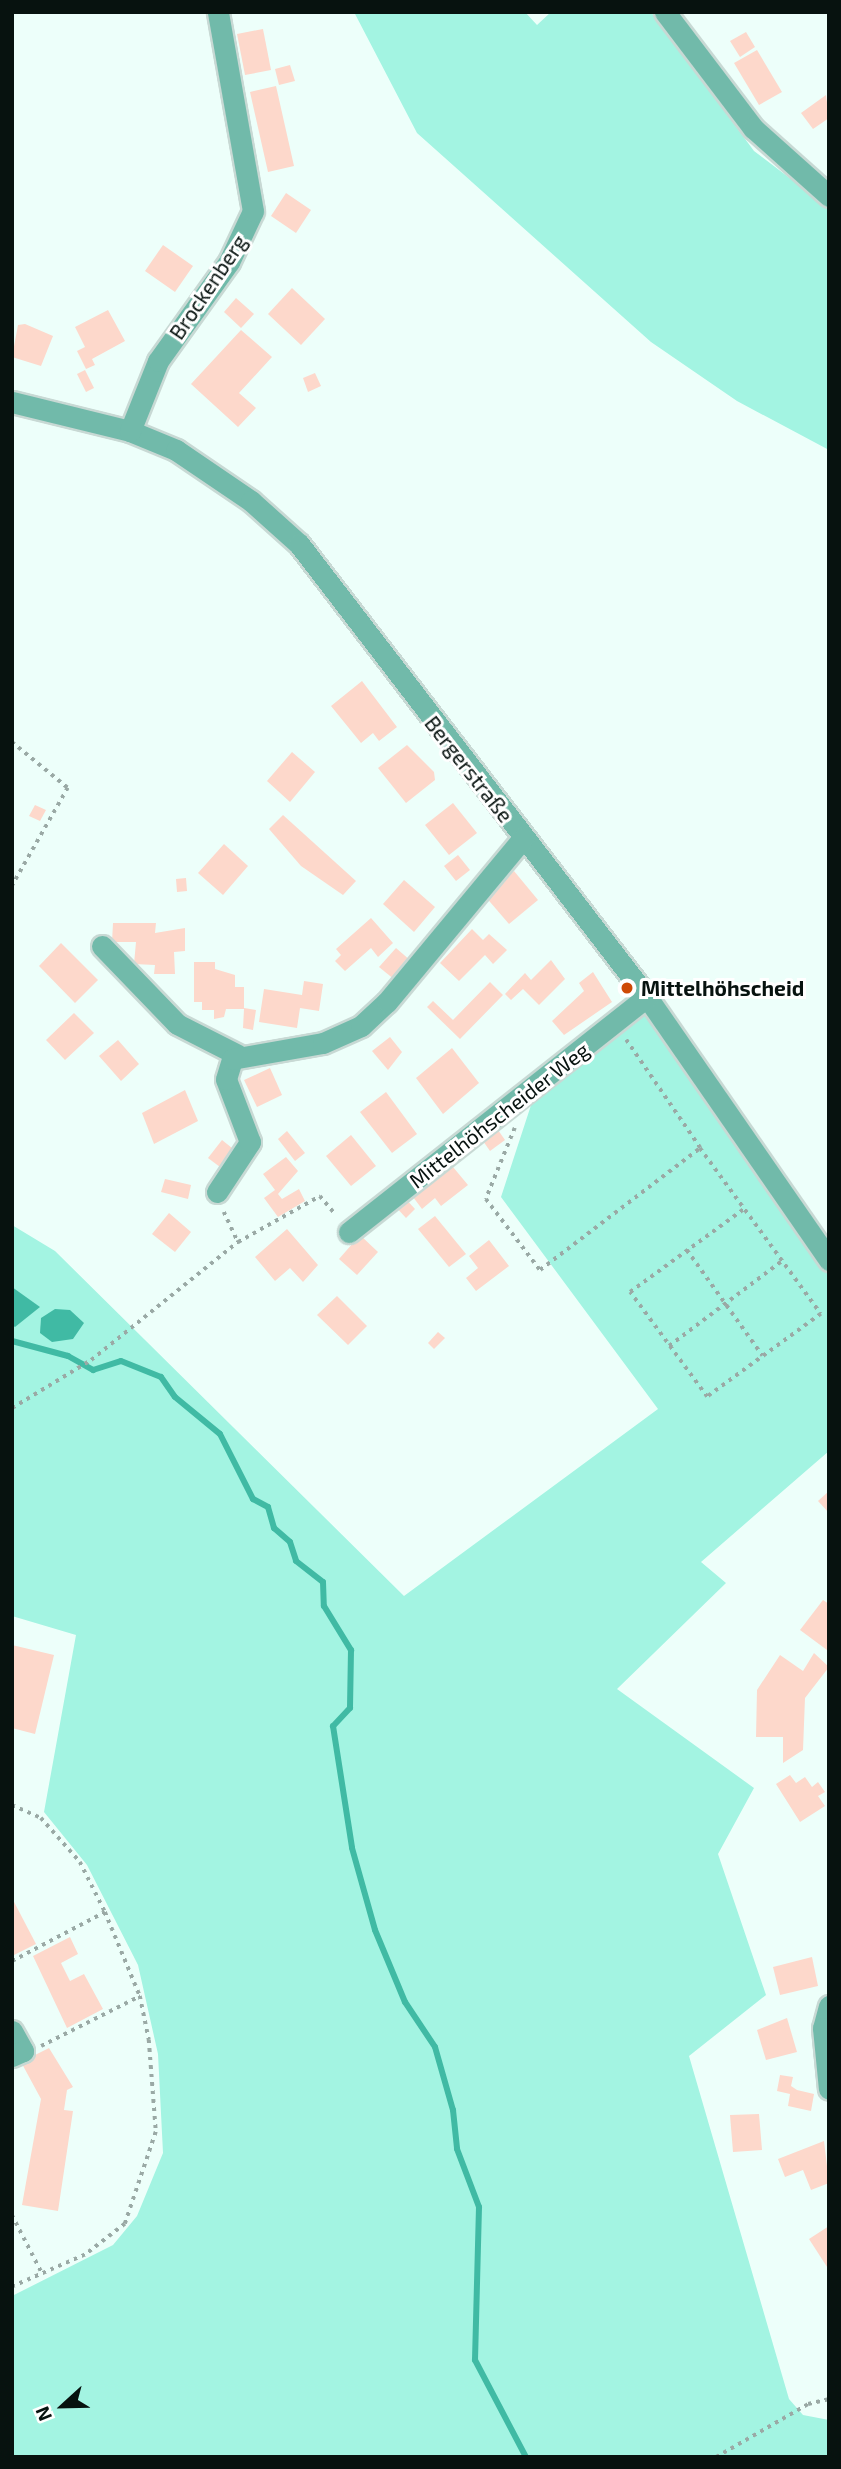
<!DOCTYPE html>
<meta charset="utf-8">
<style>
body{margin:0}
#map{position:relative;width:841px;height:2469px;overflow:hidden;background:#edfffa;font-family:"Exo 2",sans-serif}
div>[style]{position:absolute}
[style*='--x']{left:calc(var(--x)*1px);top:calc(var(--y)*1px);width:calc(var(--w)*1px);rotate:calc(var(--a)*1deg)}
.green>*{inset:0;background:#a3f4e2}
.water>*{inset:0;background:#40baa4}
.stream>*{height:6px;margin:-3px;padding:0 3px;transform-origin:3px;border-radius:3px;background:#40baa4}
.building>*{inset:0;background:#fdd8cb}
.path>*{height:3.5px;margin-top:-1.75px;transform-origin:0;background:repeating-linear-gradient(90deg,#9aa9a5 0 3.5px,transparent 0 8.5px)}
.roads{filter:drop-shadow(2px 0 #c8d9d4) drop-shadow(-2px 0 #c8d9d4) drop-shadow(0 2px #c8d9d4) drop-shadow(0 -2px #c8d9d4)}
.minor>*{height:21px;margin:-10.5px;padding:0 10.5px;transform-origin:10.5px;border-radius:10.5px;background:#71baaa}
.dots>*{width:19px;height:19px;translate:-50% -50%;box-sizing:border-box;border:4px solid #fff;border-radius:50%}
span{translate:-50% -50%;white-space:nowrap;text-align:center;line-height:1.15;-webkit-text-stroke:6px #fff;paint-order:stroke}
.street-label{font-size:21px;color:#07120f}
.poi-label{font-size:21px;color:#07120f;font-weight:700}
.left{translate:0 -50%;text-align:left}
.frame{position:absolute;inset:0;border:14px solid #07120f;pointer-events:none}
.north{position:absolute;left:28px;top:2371px;width:70px;height:70px;-webkit-text-stroke:5px #fff;paint-order:stroke;rotate:248deg;font-size:19px;font-weight:700;line-height:28px;text-align:center;color:#07120f}
.north::after{content:'';display:block;margin:auto;width:24px;height:32px;background:#07120f;clip-path:polygon(50% 0,100% 100%,50% 72%,0 100%)}
</style>
<div id="map">
<div class="green">
<i style="clip-path:polygon(354px 12px,525px 12px,537px 25px,551px 12px,651px 12px,754px 151px,829px 208px,829px 450px,737px 401px,651px 342px,417px 133px)"></i>
<i style="clip-path:polygon(644px 1014px,829px 1275px,829px 1451px,701px 1562px,726px 1583px,617px 1689px,754px 1788px,718px 1854px,766px 1995px,689px 2056px,789px 2399px,803px 2415px,829px 2420px,829px 2457px,12px 2457px,12px 2296px,113px 2245px,137px 2216px,163px 2153px,158px 2054px,138px 1965px,87px 1865px,44px 1812px,76px 1635px,12px 1616px,12px 1225px,55px 1251px,404px 1596px,658px 1409px,501px 1197px,534px 1096px)"></i>
</div>
<div class="water">
<i style="clip-path:polygon(12px 1287px,40px 1307px,15px 1327px,12px 1325px)"></i>
<i style="clip-path:polygon(55px 1309px,70px 1310px,84px 1323px,73px 1339px,52px 1342px,40px 1333px,41px 1318px)"></i>
</div>
<div class="stream">
<i style="--x:12;--y:1341;--w:58;--a:15"></i>
<i style="--x:68;--y:1356;--w:29;--a:29"></i>
<i style="--x:93;--y:1370;--w:29;--a:-18"></i>
<i style="--x:121;--y:1361;--w:43;--a:21.8"></i>
<i style="--x:161;--y:1377;--w:24;--a:55"></i>
<i style="--x:175;--y:1397;--w:58;--a:39.4"></i>
<i style="--x:220;--y:1434;--w:73;--a:63.1"></i>
<i style="--x:253;--y:1499;--w:17;--a:28"></i>
<i style="--x:268;--y:1507;--w:22;--a:74"></i>
<i style="--x:274;--y:1528;--w:21;--a:41"></i>
<i style="--x:290;--y:1542;--w:20;--a:72"></i>
<i style="--x:296;--y:1561;--w:34;--a:38"></i>
<i style="--x:323;--y:1582;--w:24;--a:88"></i>
<i style="--x:324;--y:1606;--w:52;--a:58.5"></i>
<i style="--x:351;--y:1650;--w:58;--a:91"></i>
<i style="--x:350;--y:1708;--w:25;--a:133"></i>
<i style="--x:333;--y:1726;--w:123;--a:81.1"></i>
<i style="--x:352;--y:1848;--w:85;--a:74.3"></i>
<i style="--x:375;--y:1930;--w:78;--a:67.4"></i>
<i style="--x:405;--y:2002;--w:54;--a:56.3"></i>
<i style="--x:435;--y:2047;--w:66;--a:74.1"></i>
<i style="--x:453;--y:2110;--w:39;--a:84"></i>
<i style="--x:457;--y:2149;--w:62;--a:69.2"></i>
<i style="--x:479;--y:2207;--w:153;--a:91.5"></i>
<i style="--x:475;--y:2360;--w:110;--a:62.3"></i>
</div>
<div class="building">
<i style="clip-path:polygon(263px 29px,271px 70px,245px 75px,237px 34px)"></i>
<i style="clip-path:polygon(746px 32px,755px 47px,740px 57px,730px 41px)"></i>
<i style="clip-path:polygon(757px 50px,782px 92px,759px 105px,734px 63px)"></i>
<i style="clip-path:polygon(290px 65px,295px 81px,279px 85px,275px 69px)"></i>
<i style="clip-path:polygon(276px 86px,294px 166px,268px 172px,250px 92px)"></i>
<i style="clip-path:polygon(826px 95px,829px 118px,813px 129px,801px 113px)"></i>
<i style="clip-path:polygon(286px 193px,311px 210px,296px 233px,271px 216px)"></i>
<i style="clip-path:polygon(163px 245px,193px 266px,175px 292px,145px 271px)"></i>
<i style="clip-path:polygon(292px 288px,325px 319px,301px 345px,268px 314px)"></i>
<i style="clip-path:polygon(236px 298px,254px 314px,241px 328px,224px 312px)"></i>
<i style="clip-path:polygon(108px 310px,125px 341px,92px 359px,95px 365px,86px 369px,77px 351px,85px 347px,75px 327px)"></i>
<i style="clip-path:polygon(25px 324px,53px 336px,41px 366px,12px 357px,18px 325px)"></i>
<i style="clip-path:polygon(241px 330px,272px 357px,239px 393px,256px 408px,238px 427px,191px 384px)"></i>
<i style="clip-path:polygon(85px 370px,94px 388px,86px 392px,77px 374px)"></i>
<i style="clip-path:polygon(315px 373px,321px 386px,308px 392px,303px 378px)"></i>
<i style="clip-path:polygon(362px 681px,397px 727px,379px 741px,373px 733px,361px 743px,331px 706px)"></i>
<i style="clip-path:polygon(407px 745px,434px 772px,435px 780px,406px 803px,378px 768px)"></i>
<i style="clip-path:polygon(292px 752px,315px 772px,290px 802px,267px 781px)"></i>
<i style="clip-path:polygon(453px 803px,477px 833px,449px 855px,425px 825px)"></i>
<i style="clip-path:polygon(35px 805px,46px 810px,40px 821px,29px 816px)"></i>
<i style="clip-path:polygon(283px 815px,356px 881px,343px 895px,301px 866px,269px 829px)"></i>
<i style="clip-path:polygon(224px 844px,248px 866px,223px 895px,198px 873px)"></i>
<i style="clip-path:polygon(458px 855px,470px 870px,456px 881px,444px 866px)"></i>
<i style="clip-path:polygon(514px 871px,538px 900px,509px 924px,484px 895px)"></i>
<i style="clip-path:polygon(186px 878px,187px 891px,177px 892px,176px 879px)"></i>
<i style="clip-path:polygon(404px 880px,435px 907px,414px 932px,383px 904px)"></i>
<i style="clip-path:polygon(371px 918px,393px 943px,378px 957px,371px 948px,345px 971px,335px 961px,341px 955px,336px 949px)"></i>
<i style="clip-path:polygon(113px 923px,156px 923px,155px 933px,185px 928px,185px 951px,174px 952px,175px 974px,154px 974px,155px 965px,134px 964px,136px 942px,112px 942px)"></i>
<i style="clip-path:polygon(472px 929px,483px 940px,489px 934px,507px 950px,493px 964px,485px 955px,459px 981px,440px 963px)"></i>
<i style="clip-path:polygon(61px 943px,98px 980px,75px 1003px,39px 966px)"></i>
<i style="clip-path:polygon(396px 948px,411px 961px,395px 980px,379px 967px)"></i>
<i style="clip-path:polygon(551px 960px,565px 979px,539px 1005px,523px 989px,511px 1000px,505px 994px,525px 973px,531px 980px)"></i>
<i style="clip-path:polygon(194px 962px,215px 962px,215px 969px,235px 975px,235px 987px,244px 987px,244px 1008px,256px 1010px,253px 1030px,243px 1028px,244px 1009px,226px 1009px,224px 1017px,214px 1019px,214px 1010px,202px 1010px,202px 1002px,194px 1002px)"></i>
<i style="clip-path:polygon(593px 972px,612px 1002px,564px 1035px,552px 1021px,584px 991px,579px 983px)"></i>
<i style="clip-path:polygon(304px 981px,323px 984px,319px 1011px,300px 1008px,297px 1028px,259px 1022px,264px 989px,302px 995px)"></i>
<i style="clip-path:polygon(490px 982px,503px 995px,460px 1039px,427px 1007px,433px 1001px,453px 1020px)"></i>
<i style="clip-path:polygon(74px 1013px,94px 1033px,65px 1060px,46px 1040px)"></i>
<i style="clip-path:polygon(390px 1037px,402px 1052px,388px 1070px,372px 1051px)"></i>
<i style="clip-path:polygon(118px 1040px,139px 1064px,121px 1081px,99px 1056px)"></i>
<i style="clip-path:polygon(452px 1048px,479px 1083px,443px 1114px,416px 1078px)"></i>
<i style="clip-path:polygon(270px 1068px,282px 1095px,257px 1107px,244px 1080px)"></i>
<i style="clip-path:polygon(185px 1090px,198px 1121px,154px 1144px,142px 1113px)"></i>
<i style="clip-path:polygon(386px 1092px,417px 1134px,392px 1153px,360px 1112px)"></i>
<i style="clip-path:polygon(498px 1130px,505px 1140px,490px 1151px,483px 1141px)"></i>
<i style="clip-path:polygon(287px 1131px,305px 1153px,295px 1161px,278px 1139px)"></i>
<i style="clip-path:polygon(351px 1135px,376px 1166px,351px 1186px,326px 1156px)"></i>
<i style="clip-path:polygon(222px 1140px,237px 1152px,224px 1170px,208px 1158px)"></i>
<i style="clip-path:polygon(286px 1157px,298px 1171px,278px 1194px,282px 1199px,299px 1189px,305px 1201px,278px 1217px,264px 1198px,275px 1190px,263px 1174px)"></i>
<i style="clip-path:polygon(453px 1167px,468px 1185px,441px 1206px,435px 1198px,422px 1209px,410px 1193px)"></i>
<i style="clip-path:polygon(165px 1179px,191px 1185px,188px 1199px,161px 1192px)"></i>
<i style="clip-path:polygon(404px 1197px,415px 1209px,406px 1218px,395px 1206px)"></i>
<i style="clip-path:polygon(169px 1213px,191px 1232px,175px 1252px,152px 1234px)"></i>
<i style="clip-path:polygon(435px 1216px,466px 1254px,449px 1267px,418px 1229px)"></i>
<i style="clip-path:polygon(287px 1229px,318px 1265px,303px 1282px,290px 1268px,275px 1281px,255px 1257px)"></i>
<i style="clip-path:polygon(360px 1235px,378px 1252px,357px 1275px,339px 1259px)"></i>
<i style="clip-path:polygon(489px 1240px,509px 1266px,476px 1291px,466px 1278px,478px 1268px,469px 1256px)"></i>
<i style="clip-path:polygon(337px 1296px,367px 1326px,348px 1345px,317px 1315px)"></i>
<i style="clip-path:polygon(438px 1332px,445px 1338px,434px 1349px,428px 1343px)"></i>
<i style="clip-path:polygon(829px 1491px,829px 1513px,818px 1501px)"></i>
<i style="clip-path:polygon(823px 1600px,829px 1604px,827px 1650px,800px 1630px)"></i>
<i style="clip-path:polygon(12px 1645px,54px 1655px,35px 1734px,12px 1728px)"></i>
<i style="clip-path:polygon(814px 1653px,829px 1667px,805px 1698px,803px 1750px,783px 1763px,783px 1737px,756px 1737px,757px 1690px,780px 1655px,803px 1671px)"></i>
<i style="clip-path:polygon(790px 1775px,796px 1783px,805px 1777px,812px 1787px,818px 1782px,825px 1792px,818px 1796px,825px 1806px,800px 1822px,776px 1784px)"></i>
<i style="clip-path:polygon(12px 1898px,36px 1944px,12px 1956px)"></i>
<i style="clip-path:polygon(70px 1937px,78px 1954px,61px 1963px,70px 1981px,84px 1974px,103px 2009px,67px 2028px,33px 1956px)"></i>
<i style="clip-path:polygon(812px 1957px,818px 1986px,780px 1995px,773px 1967px)"></i>
<i style="clip-path:polygon(787px 2018px,797px 2052px,766px 2060px,757px 2030px)"></i>
<i style="clip-path:polygon(49px 2048px,73px 2087px,67px 2090px,64px 2110px,73px 2111px,58px 2211px,22px 2205px,41px 2099px,21px 2062px)"></i>
<i style="clip-path:polygon(780px 2075px,793px 2077px,791px 2086px,797px 2090px,814px 2094px,811px 2111px,788px 2106px,790px 2094px,777px 2091px)"></i>
<i style="clip-path:polygon(759px 2114px,762px 2150px,733px 2152px,730px 2115px)"></i>
<i style="clip-path:polygon(824px 2141px,829px 2183px,811px 2190px,803px 2170px,785px 2177px,778px 2159px)"></i>
<i style="clip-path:polygon(829px 2226px,829px 2270px,809px 2239px)"></i>
</div>
<div class="path">
<i style="--x:12;--y:742;--w:72;--a:39.4"></i>
<i style="--x:68;--y:788;--w:113;--a:119.7"></i>
<i style="--x:515;--y:1128;--w:77;--a:112.2"></i>
<i style="--x:486;--y:1199;--w:89;--a:52.7"></i>
<i style="--x:540;--y:1270;--w:201;--a:-37.3"></i>
<i style="--x:700;--y:1148;--w:131;--a:-124.4"></i>
<i style="--x:700;--y:1148;--w:205;--a:53.9"></i>
<i style="--x:821;--y:1314;--w:141;--a:143.9"></i>
<i style="--x:707;--y:1397;--w:130;--a:-126.3"></i>
<i style="--x:630;--y:1292;--w:141;--a:-36.1"></i>
<i style="--x:224;--y:1212;--w:33;--a:65"></i>
<i style="--x:687;--y:1250;--w:130;--a:54.4"></i>
<i style="--x:669;--y:1346;--w:141;--a:-37"></i>
<i style="--x:12;--y:1408;--w:92;--a:-31.3"></i>
<i style="--x:91;--y:1360;--w:189;--a:-38.8"></i>
<i style="--x:238;--y:1242;--w:94;--a:-29.3"></i>
<i style="--x:320;--y:1196;--w:25;--a:50"></i>
<i style="--x:12;--y:1805;--w:32;--a:24"></i>
<i style="--x:41;--y:1818;--w:59;--a:48.4"></i>
<i style="--x:80;--y:1862;--w:56;--a:63.4"></i>
<i style="--x:105;--y:1912;--w:91;--a:67.4"></i>
<i style="--x:140;--y:1996;--w:45;--a:78.4"></i>
<i style="--x:149;--y:2040;--w:92;--a:85.6"></i>
<i style="--x:156;--y:2132;--w:97;--a:108.6"></i>
<i style="--x:125;--y:2224;--w:51;--a:142.2"></i>
<i style="--x:85;--y:2255;--w:80;--a:156.3"></i>
<i style="--x:12;--y:1961;--w:105;--a:-27.8"></i>
<i style="--x:41;--y:2046;--w:111;--a:-26.8"></i>
<i style="--x:12;--y:2215;--w:65;--a:62.7"></i>
<i style="--x:716;--y:2457;--w:106;--a:-29.9"></i>
<i style="--x:808;--y:2404;--w:22;--a:-13"></i>
</div>
<div class="roads">
<div class="minor">
<i style="--x:665;--y:12;--w:146;--a:52.8"></i>
<i style="--x:753;--y:128;--w:102;--a:41.8"></i>
<i style="--x:12;--y:402;--w:122;--a:13.8"></i>
<i style="--x:130;--y:431;--w:50;--a:22.4"></i>
<i style="--x:176;--y:450;--w:91;--a:34.2"></i>
<i style="--x:251;--y:501;--w:64;--a:41.9"></i>
<i style="--x:299;--y:544;--w:571;--a:52.47"></i>
<i style="--x:647;--y:997;--w:320;--a:55.3"></i>
<i style="--x:130;--y:431;--w:75;--a:-68.2"></i>
<i style="--x:158;--y:361;--w:122;--a:-54.4"></i>
<i style="--x:229;--y:262;--w:56;--a:-64.8"></i>
<i style="--x:253;--y:211;--w:202;--a:-100"></i>
<i style="--x:102;--y:946;--w:108;--a:46.1"></i>
<i style="--x:177;--y:1024;--w:68;--a:26.9"></i>
<i style="--x:217;--y:1192;--w:60;--a:-56.6"></i>
<i style="--x:250;--y:1142;--w:67;--a:-110.9"></i>
<i style="--x:226;--y:1079;--w:21;--a:-73"></i>
<i style="--x:232;--y:1059;--w:92;--a:-10"></i>
<i style="--x:323;--y:1043;--w:42;--a:-24.1"></i>
<i style="--x:361;--y:1026;--w:35;--a:-43"></i>
<i style="--x:387;--y:1002;--w:213;--a:-50.3"></i>
<i style="--x:349;--y:1232;--w:380;--a:-38.3"></i>
<i style="--x:829;--y:2006;--w:23;--a:105"></i>
<i style="--x:823;--y:2028;--w:61;--a:84.4"></i>
<i style="--x:12;--y:2031;--w:23;--a:61"></i>
<i style="--x:23;--y:2051;--w:12;--a:156"></i>
</div>
</div>
<div class="dots">
<i style="left:627px;top:988px;background:#ce4905"></i>
</div>
<div class="street-label">
<span style="left:208px;top:287px;rotate:-56deg">Brockenberg</span>
<span style="left:469px;top:769px;rotate:52deg">Bergerstraße</span>
<span style="left:499px;top:1115px;rotate:-38deg">Mittelhöhscheider Weg</span>
</div>
<div class="poi-label">
<span class="left" style="left:641px;top:988px">Mittelhöhscheid</span>
</div>
<div class="frame"></div>
<div class="north">N</div>
</div>
